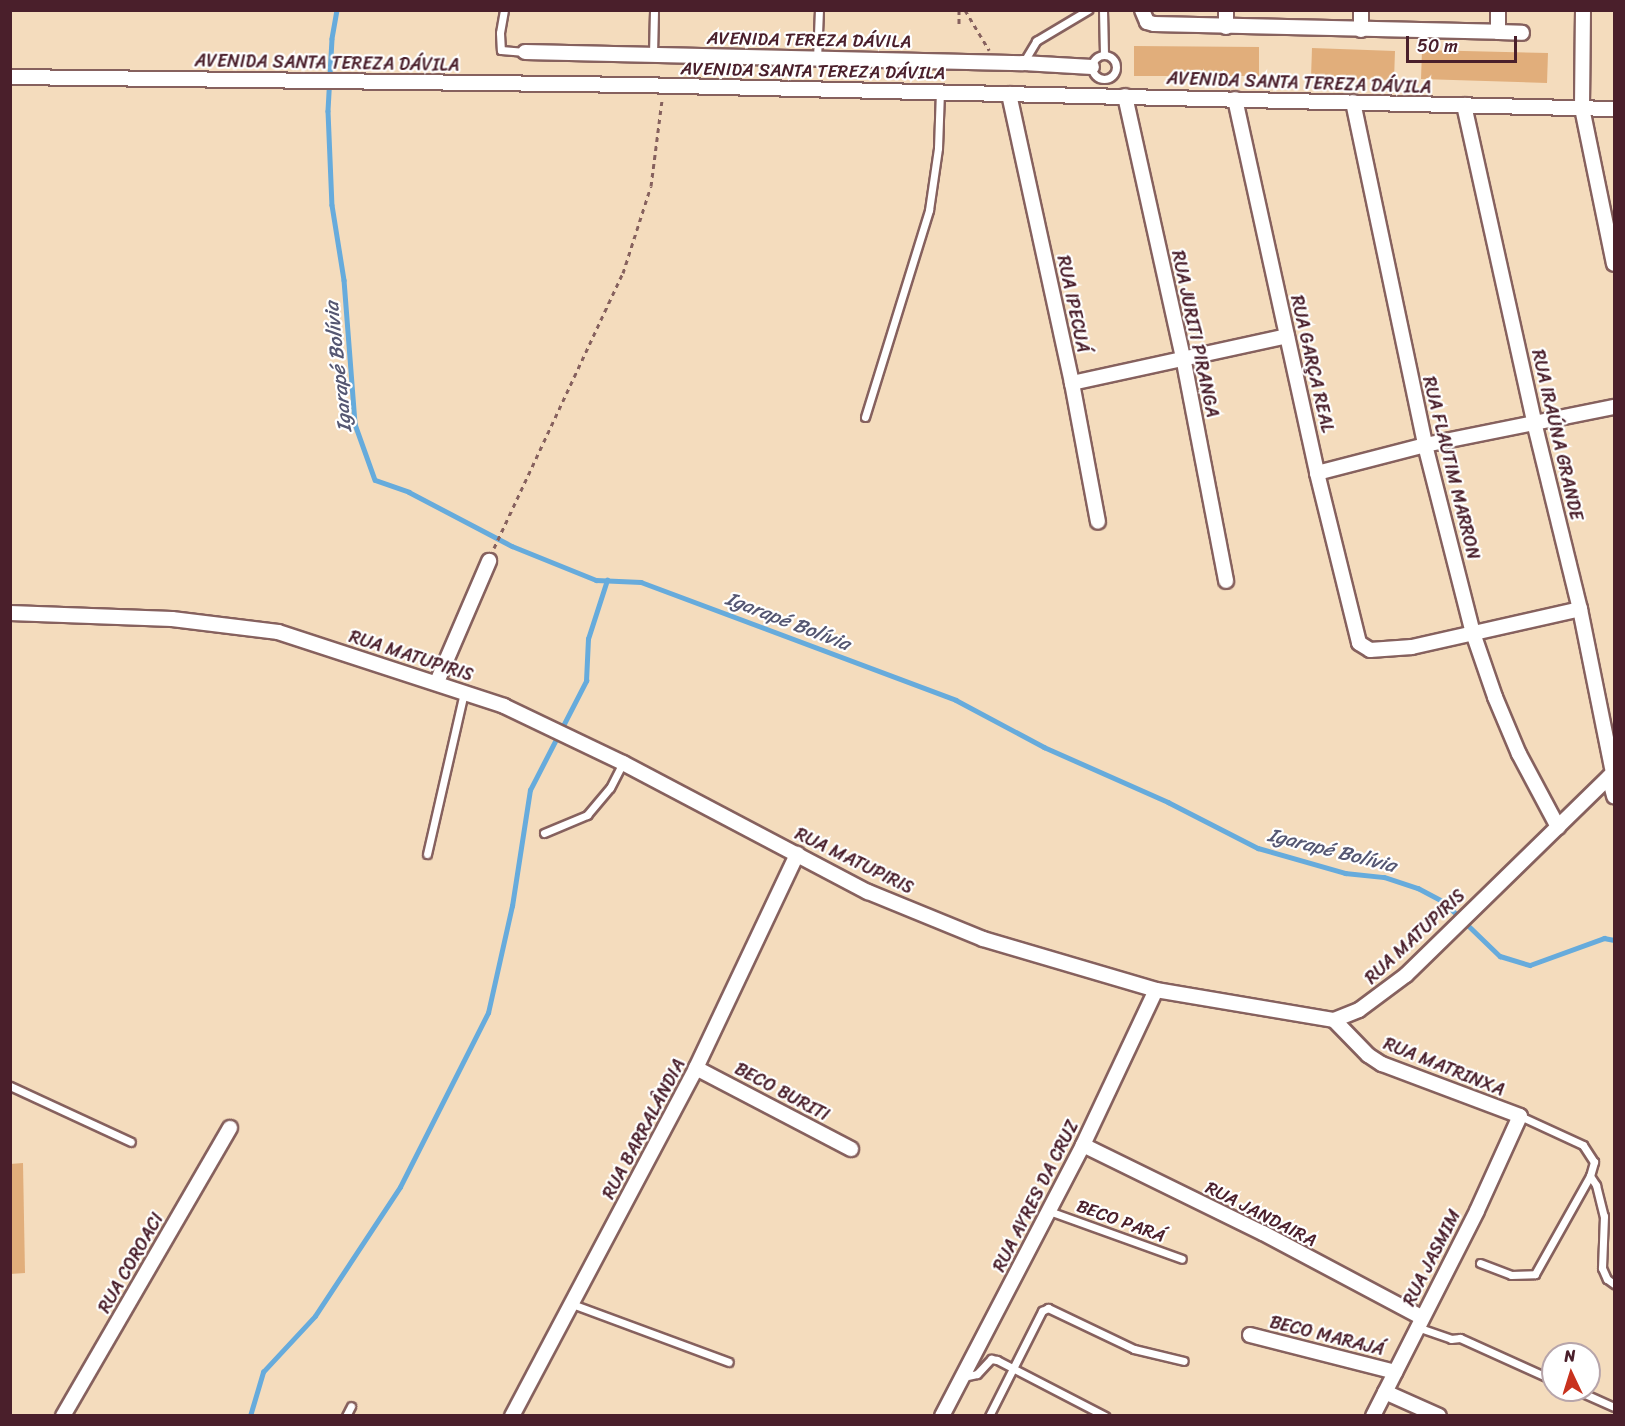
<!DOCTYPE html>
<meta charset="utf-8">
<style>
body{margin:0}
#map{position:relative;width:1625px;height:1426px;overflow:hidden;background:#f4dcbd;font-family:Sriracha,sans-serif}
div>[style]{position:absolute}
[style*='--x']{left:calc(var(--x)*1px);top:calc(var(--y)*1px);width:calc(var(--w)*1px);rotate:calc(var(--a)*1deg)}
.stream>*{height:4.5px;margin:-2.25px;padding:0 2.25px;transform-origin:2.25px;border-radius:2.25px;background:#66abdc}
.building>*{inset:0;background:#e1ae7b}
.path>*{height:3px;margin-top:-1.5px;transform-origin:0;background:repeating-linear-gradient(90deg,#86615e 0 4.5px,transparent 0 9px)}
.roads{filter:drop-shadow(2px 0 #86615e) drop-shadow(-2px 0 #86615e) drop-shadow(0 2px #86615e) drop-shadow(0 -2px #86615e)}
.service>*{height:7px;margin:-3.5px;padding:0 3.5px;transform-origin:3.5px;border-radius:3.5px;background:#fff}
.service>.ring{margin:-3.5px;padding:0;box-sizing:content-box;background:none;border:7px solid #fff;border-radius:50%}
.minor>*{height:14px;margin:-7px;padding:0 7px;transform-origin:7px;border-radius:7px;background:#fff}
span{translate:-50% -50%;white-space:nowrap;text-align:center;line-height:1.15;-webkit-text-stroke:4.5px #fff;paint-order:stroke}
.street-label{font-size:18px;color:#4a1f2b}
.water-label{font-size:20px;color:#555772;font-style:italic}
.frame{position:absolute;inset:0;border:12px solid #4a1f2b;pointer-events:none}
.north{position:absolute;left:1541px;top:1342px;width:60px;height:60px;box-sizing:border-box;background:#fff;border:2px solid #b7a5aa;border-radius:50%;rotate:356deg;font-size:16px;font-weight:700;line-height:24px;text-align:center;color:#4a1f2b}
.north::after{content:'';display:block;margin:auto;width:21px;height:27px;background:#c8321e;clip-path:polygon(50% 0,100% 100%,50% 72%,0 100%)}
.scale{position:absolute;left:1406px;top:36px;width:111px;height:27px;box-sizing:border-box;border:3px solid #4a1f2b;border-top:0;padding-left:8px;font-size:18px;line-height:21px;white-space:nowrap;color:#4a1f2b;-webkit-text-stroke:4px #fff;paint-order:stroke}
</style>
<div id="map">
<div class="stream">
<i style="--x:337;--y:10;--w:29;--a:100"></i>
<i style="--x:332;--y:39;--w:72;--a:93.2"></i>
<i style="--x:328;--y:111;--w:94;--a:87.6"></i>
<i style="--x:332;--y:205;--w:76;--a:80.9"></i>
<i style="--x:344;--y:280;--w:144;--a:85.6"></i>
<i style="--x:355;--y:424;--w:59;--a:70.3"></i>
<i style="--x:375;--y:480;--w:36;--a:19"></i>
<i style="--x:409;--y:492;--w:116;--a:27.7"></i>
<i style="--x:512;--y:546;--w:91;--a:22"></i>
<i style="--x:596;--y:580;--w:45;--a:2.5"></i>
<i style="--x:641;--y:582;--w:336;--a:20.5"></i>
<i style="--x:956;--y:700;--w:100;--a:28.1"></i>
<i style="--x:1044;--y:747;--w:136;--a:23.9"></i>
<i style="--x:1168;--y:802;--w:101;--a:27.1"></i>
<i style="--x:1258;--y:848;--w:91;--a:16"></i>
<i style="--x:1345;--y:873;--w:39;--a:6"></i>
<i style="--x:1384;--y:877;--w:36;--a:18"></i>
<i style="--x:1418;--y:888;--w:30;--a:28"></i>
<i style="--x:1444;--y:902;--w:78;--a:44"></i>
<i style="--x:1500;--y:956;--w:31;--a:17"></i>
<i style="--x:1530;--y:965;--w:79;--a:-20"></i>
<i style="--x:1604;--y:938;--w:10;--a:11"></i>
<i style="--x:250;--y:1416;--w:46;--a:-73.5"></i>
<i style="--x:263;--y:1372;--w:76;--a:-47.1"></i>
<i style="--x:315;--y:1316;--w:154;--a:-56.6"></i>
<i style="--x:400;--y:1187;--w:195;--a:-63.2"></i>
<i style="--x:488;--y:1013;--w:110;--a:-77.4"></i>
<i style="--x:512;--y:906;--w:117;--a:-81.2"></i>
<i style="--x:530;--y:790;--w:123;--a:-62.8"></i>
<i style="--x:586;--y:681;--w:42;--a:-87.3"></i>
<i style="--x:588;--y:639;--w:62;--a:-72.1"></i>
</div>
<div class="building">
<i style="clip-path:polygon(1134px 46px,1259px 47px,1259px 76px,1134px 76px)"></i>
<i style="clip-path:polygon(1312px 48px,1395px 51px,1394px 80px,1311px 78px)"></i>
<i style="clip-path:polygon(1422px 50px,1548px 53px,1547px 83px,1421px 79px)"></i>
<i style="clip-path:polygon(23px 1163px,25px 1273px,10px 1274px,10px 1164px)"></i>
</div>
<div class="path">
<i style="--x:959;--y:10;--w:14;--a:90"></i>
<i style="--x:965;--y:10;--w:47;--a:59"></i>
<i style="--x:494;--y:548;--w:304;--a:-64.9"></i>
<i style="--x:623;--y:273;--w:91;--a:-72.2"></i>
<i style="--x:651;--y:186;--w:87;--a:-82.7"></i>
</div>
<div class="roads">
<div class="service">
<i style="--x:504;--y:10;--w:23;--a:100"></i>
<i style="--x:500;--y:33;--w:17;--a:87"></i>
<i style="--x:501;--y:50;--w:24;--a:5"></i>
<i style="--x:1103;--y:10;--w:45;--a:88.7"></i>
<i style="--x:653;--y:55;--w:45;--a:-88.7"></i>
<i class="ring" style="left:1092px;top:55px;width:17px;height:17px"></i>
<i style="--x:817;--y:59;--w:49;--a:-87.7"></i>
<i style="--x:1023;--y:63;--w:26;--a:-59"></i>
<i style="--x:1036;--y:41;--w:61;--a:-30.8"></i>
<i style="--x:865;--y:417;--w:217;--a:-72.8"></i>
<i style="--x:929;--y:210;--w:63;--a:-81.7"></i>
<i style="--x:938;--y:148;--w:56;--a:-88"></i>
<i style="--x:544;--y:833;--w:47;--a:-22.7"></i>
<i style="--x:587;--y:815;--w:35;--a:-50"></i>
<i style="--x:610;--y:788;--w:28;--a:-63"></i>
<i style="--x:427;--y:854;--w:166;--a:-77.1"></i>
<i style="--x:10;--y:1086;--w:133;--a:24.8"></i>
<i style="--x:1590;--y:1176;--w:11;--a:56"></i>
<i style="--x:1596;--y:1185;--w:32;--a:76"></i>
<i style="--x:1604;--y:1216;--w:52;--a:92.2"></i>
<i style="--x:1602;--y:1268;--w:12;--a:66"></i>
<i style="--x:1607;--y:1279;--w:9;--a:36"></i>
<i style="--x:1049;--y:1211;--w:141;--a:19.8"></i>
<i style="--x:1480;--y:1263;--w:33;--a:21"></i>
<i style="--x:1511;--y:1275;--w:24;--a:-2"></i>
<i style="--x:1535;--y:1274;--w:112;--a:-60.7"></i>
<i style="--x:1590;--y:1176;--w:15;--a:-74"></i>
<i style="--x:1594;--y:1162;--w:20;--a:-123"></i>
<i style="--x:1583;--y:1145;--w:69;--a:-155.3"></i>
<i style="--x:572;--y:1304;--w:167;--a:20.3"></i>
<i style="--x:1417;--y:1327;--w:36;--a:19"></i>
<i style="--x:1451;--y:1339;--w:9;--a:-6"></i>
<i style="--x:1460;--y:1338;--w:102;--a:24.3"></i>
<i style="--x:963;--y:1377;--w:14;--a:-12"></i>
<i style="--x:977;--y:1374;--w:21;--a:-47"></i>
<i style="--x:991;--y:1359;--w:6;--a:9"></i>
<i style="--x:997;--y:1360;--w:122;--a:27.4"></i>
<i style="--x:1576;--y:1390;--w:42;--a:24.1"></i>
<i style="--x:346;--y:1416;--w:11;--a:-63"></i>
<i style="--x:989;--y:1416;--w:118;--a:-63.2"></i>
<i style="--x:1042;--y:1311;--w:7;--a:-27"></i>
<i style="--x:1048;--y:1308;--w:95;--a:25.5"></i>
<i style="--x:1134;--y:1349;--w:51;--a:13.5"></i>
</div>
<div class="minor">
<i style="--x:1142;--y:10;--w:13;--a:67"></i>
<i style="--x:1147;--y:22;--w:7;--a:16"></i>
<i style="--x:1154;--y:24;--w:344;--a:1.3"></i>
<i style="--x:1498;--y:32;--w:22;--a:-90"></i>
<i style="--x:1583;--y:10;--w:98;--a:90.6"></i>
<i style="--x:1582;--y:108;--w:159;--a:78.4"></i>
<i style="--x:1226;--y:27;--w:17;--a:-90"></i>
<i style="--x:1361;--y:30;--w:20;--a:-90"></i>
<i style="--x:1498;--y:32;--w:24;--a:2"></i>
<i style="--x:525;--y:52;--w:498;--a:1.3"></i>
<i style="--x:1023;--y:63;--w:69;--a:3.3"></i>
<i style="--x:10;--y:77;--w:628;--a:0.73"></i>
<i style="--x:638;--y:85;--w:976;--a:1.41"></i>
<i style="--x:1009;--y:94;--w:296;--a:77.7"></i>
<i style="--x:1072;--y:383;--w:141;--a:79.4"></i>
<i style="--x:1125;--y:96;--w:267;--a:77.5"></i>
<i style="--x:1183;--y:357;--w:228;--a:79.1"></i>
<i style="--x:1235;--y:99;--w:383;--a:77.6"></i>
<i style="--x:1317;--y:473;--w:175;--a:76.1"></i>
<i style="--x:1359;--y:643;--w:13;--a:32"></i>
<i style="--x:1370;--y:650;--w:42;--a:-4.1"></i>
<i style="--x:1412;--y:647;--w:172;--a:-12.7"></i>
<i style="--x:1353;--y:102;--w:350;--a:78.1"></i>
<i style="--x:1425;--y:445;--w:194;--a:75.7"></i>
<i style="--x:1473;--y:633;--w:68;--a:71"></i>
<i style="--x:1495;--y:697;--w:62;--a:67.2"></i>
<i style="--x:1519;--y:754;--w:83;--a:61.9"></i>
<i style="--x:1464;--y:105;--w:325;--a:77.5"></i>
<i style="--x:1534;--y:422;--w:193;--a:76.2"></i>
<i style="--x:1580;--y:609;--w:167;--a:78.6"></i>
<i style="--x:1072;--y:383;--w:220;--a:-12.3"></i>
<i style="--x:1317;--y:473;--w:112;--a:-14.5"></i>
<i style="--x:1425;--y:445;--w:193;--a:-11.4"></i>
<i style="--x:10;--y:613;--w:162;--a:2.1"></i>
<i style="--x:172;--y:619;--w:107;--a:7"></i>
<i style="--x:278;--y:632;--w:238;--a:18.1"></i>
<i style="--x:504;--y:706;--w:132;--a:25.6"></i>
<i style="--x:623;--y:763;--w:277;--a:27.8"></i>
<i style="--x:868;--y:892;--w:124;--a:22.2"></i>
<i style="--x:983;--y:939;--w:180;--a:16.4"></i>
<i style="--x:1156;--y:990;--w:181;--a:9.6"></i>
<i style="--x:1334;--y:1020;--w:27;--a:-22"></i>
<i style="--x:1359;--y:1010;--w:59;--a:-36.7"></i>
<i style="--x:1406;--y:975;--w:291;--a:-44.3"></i>
<i style="--x:437;--y:682;--w:132;--a:-66.7"></i>
<i style="--x:1609;--y:777;--w:20;--a:75"></i>
<i style="--x:1334;--y:1020;--w:49;--a:45.8"></i>
<i style="--x:1368;--y:1055;--w:17;--a:33"></i>
<i style="--x:1382;--y:1064;--w:147;--a:20.6"></i>
<i style="--x:1520;--y:1116;--w:104;--a:114.4"></i>
<i style="--x:1477;--y:1211;--w:230;--a:116.9"></i>
<i style="--x:696;--y:1068;--w:175;--a:27.6"></i>
<i style="--x:1083;--y:1145;--w:200;--a:26.1"></i>
<i style="--x:1263;--y:1233;--w:179;--a:28"></i>
<i style="--x:1250;--y:1335;--w:150;--a:14.3"></i>
<i style="--x:1385;--y:1392;--w:59;--a:24"></i>
<i style="--x:63;--y:1416;--w:333;--a:-59.9"></i>
<i style="--x:512;--y:1416;--w:394;--a:-62.1"></i>
<i style="--x:696;--y:1068;--w:237;--a:-64.7"></i>
<i style="--x:942;--y:1416;--w:305;--a:-62.5"></i>
<i style="--x:1083;--y:1145;--w:171;--a:-64.8"></i>
</div>
</div>
<div class="street-label">
<span style="left:809px;top:40px;rotate:1deg">AVENIDA TEREZA DÁVILA</span>
<span style="left:327px;top:63px;rotate:1deg">AVENIDA SANTA TEREZA DÁVILA</span>
<span style="left:813px;top:71px;rotate:1deg">AVENIDA SANTA TEREZA DÁVILA</span>
<span style="left:1299px;top:83px;rotate:2deg">AVENIDA SANTA TEREZA DÁVILA</span>
<span style="left:1073px;top:304px;rotate:78deg">RUA IPECUÁ</span>
<span style="left:1195px;top:334px;rotate:78deg">RUA JURITI PIRANGA</span>
<span style="left:1312px;top:364px;rotate:77deg">RUA GARÇA REAL</span>
<span style="left:1557px;top:435px;rotate:77deg">RUA IRAÚNA GRANDE</span>
<span style="left:1451px;top:468px;rotate:76deg">RUA FLAUTIM MARRON</span>
<span style="left:411px;top:656px;rotate:18deg">RUA MATUPIRIS</span>
<span style="left:854px;top:861px;rotate:26deg">RUA MATUPIRIS</span>
<span style="left:1415px;top:937px;rotate:-43deg">RUA MATUPIRIS</span>
<span style="left:1444px;top:1067px;rotate:22deg">RUA MATRINXA</span>
<span style="left:782px;top:1092px;rotate:28deg">BECO BURITI</span>
<span style="left:644px;top:1129px;rotate:-62deg">RUA BARRALÂNDIA</span>
<span style="left:1036px;top:1196px;rotate:-63deg">RUA AYRES DA CRUZ</span>
<span style="left:1261px;top:1214px;rotate:27deg">RUA JANDAIRA</span>
<span style="left:1121px;top:1221px;rotate:20deg">BECO PARÁ</span>
<span style="left:1432px;top:1258px;rotate:-63deg">RUA JASMIM</span>
<span style="left:131px;top:1263px;rotate:-60deg">RUA COROACI</span>
<span style="left:1327px;top:1336px;rotate:14deg">BECO MARAJÁ</span>
</div>
<div class="water-label">
<span style="left:338px;top:367px;rotate:-96deg">Igarapé Bolívia</span>
<span style="left:788px;top:621px;rotate:21deg">Igarapé Bolívia</span>
<span style="left:1332px;top:850px;rotate:14deg">Igarapé Bolívia</span>
</div>
<div class="frame"></div>
<div class="north">N</div>
<div class="scale">50 m</div>
</div>
